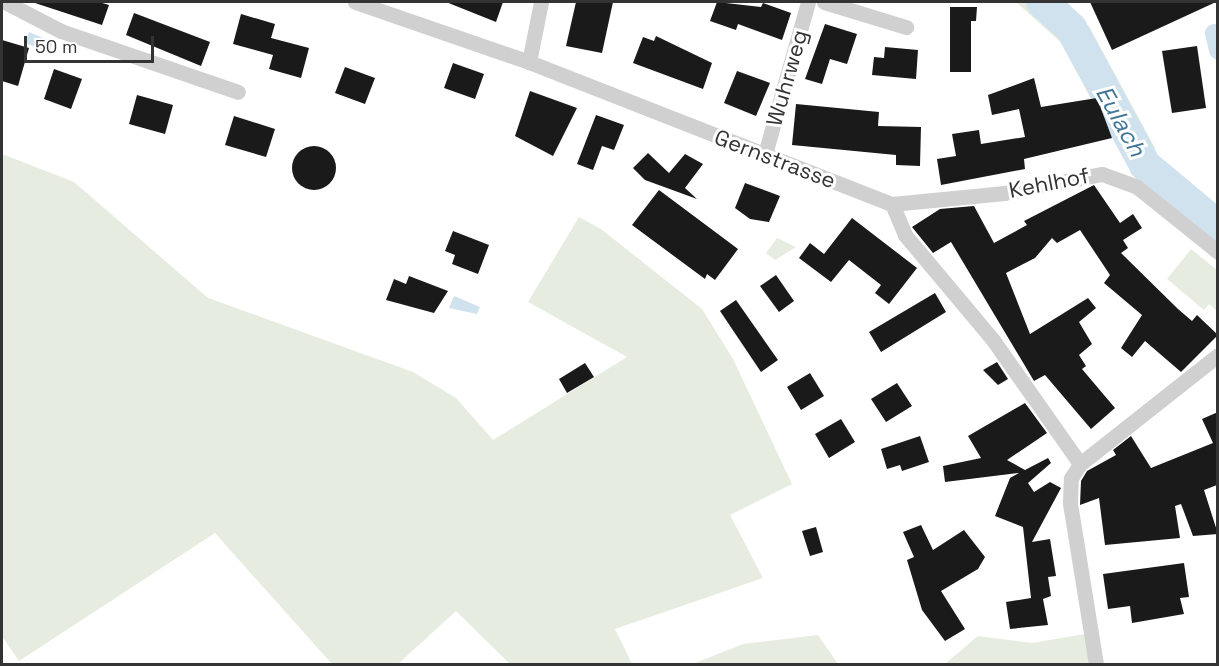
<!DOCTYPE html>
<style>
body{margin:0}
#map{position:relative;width:1219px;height:666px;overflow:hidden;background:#fff;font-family:"Space Grotesk",sans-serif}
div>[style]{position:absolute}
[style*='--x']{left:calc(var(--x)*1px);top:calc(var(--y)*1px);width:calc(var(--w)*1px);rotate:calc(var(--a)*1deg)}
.green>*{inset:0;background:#e6ecdf}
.water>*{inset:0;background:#cfe2ee}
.canal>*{height:18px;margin:-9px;padding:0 9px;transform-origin:9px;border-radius:9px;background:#cfe2ee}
.river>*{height:32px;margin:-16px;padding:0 16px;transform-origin:16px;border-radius:16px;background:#cfe2ee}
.building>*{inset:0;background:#1a1a1a}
.round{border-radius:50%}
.street>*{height:15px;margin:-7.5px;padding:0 7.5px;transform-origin:7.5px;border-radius:7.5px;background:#d0d0d0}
span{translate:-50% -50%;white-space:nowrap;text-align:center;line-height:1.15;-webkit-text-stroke:6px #fff;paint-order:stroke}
.street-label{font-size:22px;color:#333}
.water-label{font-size:24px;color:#3f7597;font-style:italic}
.frame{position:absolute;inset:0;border:3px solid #333;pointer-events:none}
.scale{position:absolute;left:24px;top:36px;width:130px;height:27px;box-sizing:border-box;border:3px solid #333;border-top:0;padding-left:8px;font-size:18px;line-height:21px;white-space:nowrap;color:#333;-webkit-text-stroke:4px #fff;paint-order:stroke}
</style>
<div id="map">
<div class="green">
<i style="clip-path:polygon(1016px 2px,1067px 2px,1090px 28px,1155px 148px,1148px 155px,1217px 213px,1217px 236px,1135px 165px,1067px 48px)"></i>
<i style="clip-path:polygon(2px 154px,74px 182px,208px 298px,413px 372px,456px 398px,493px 440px,627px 357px,528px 302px,579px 217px,601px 229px,702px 309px,733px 359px,792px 484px,730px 515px,763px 578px,615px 629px,632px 664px,510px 664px,456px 611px,398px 664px,332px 664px,215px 533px,19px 661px,2px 636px)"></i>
<i style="clip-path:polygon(777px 238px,796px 247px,775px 260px,766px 253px)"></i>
<i style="clip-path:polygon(1191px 249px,1217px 270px,1217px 311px,1209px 304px,1204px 310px,1167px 279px)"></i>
<i style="clip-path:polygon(1091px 633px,1096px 664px,945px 664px,978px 636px,1032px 643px)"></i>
<i style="clip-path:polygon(818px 635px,838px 664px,693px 664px,743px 644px)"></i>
</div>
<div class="water">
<i style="clip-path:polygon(29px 32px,53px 42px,49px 52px,25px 43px)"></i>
<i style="clip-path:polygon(454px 296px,480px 307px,477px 314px,449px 308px)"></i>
</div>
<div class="canal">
<i style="--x:1214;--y:33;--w:18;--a:77"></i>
</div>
<div class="river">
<i style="--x:1042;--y:2;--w:39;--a:42"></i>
<i style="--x:1071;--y:28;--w:156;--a:61.6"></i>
<i style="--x:1145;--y:165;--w:95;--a:39.9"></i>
</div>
<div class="building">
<i style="clip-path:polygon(99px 2px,109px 5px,102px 25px,35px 3px)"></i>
<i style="clip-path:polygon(446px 2px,503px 2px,496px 22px)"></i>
<i style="clip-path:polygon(576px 2px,613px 2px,602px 53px,566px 46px)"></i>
<i style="clip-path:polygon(717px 2px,761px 7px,763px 3px,791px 13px,782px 40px,738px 24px,736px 30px,710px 21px)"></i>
<i style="clip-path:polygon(1090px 2px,1216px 2px,1112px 50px)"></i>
<i style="clip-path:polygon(950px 7px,977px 7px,976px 21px,971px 21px,971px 72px,950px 72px)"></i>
<i style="clip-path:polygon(134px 13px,210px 42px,201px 66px,126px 35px)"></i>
<i style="clip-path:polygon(241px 14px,275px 24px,271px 38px,309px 48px,301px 78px,269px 69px,273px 55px,233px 44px)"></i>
<i style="clip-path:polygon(825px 24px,857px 34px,847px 64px,830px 59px,822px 84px,805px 79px)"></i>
<i style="clip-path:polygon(656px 36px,712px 63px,703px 89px,633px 63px,643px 37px,654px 41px)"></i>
<i style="clip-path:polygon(2px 40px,29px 48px,18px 86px,2px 81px)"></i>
<i style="clip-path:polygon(1197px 46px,1206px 108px,1172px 113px,1162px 51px)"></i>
<i style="clip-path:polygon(885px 47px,918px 50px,916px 79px,872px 75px,874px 57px,884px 58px)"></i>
<i style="clip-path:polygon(453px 63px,484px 74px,475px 99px,444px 88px)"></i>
<i style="clip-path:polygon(345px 67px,375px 78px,365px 104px,335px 93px)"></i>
<i style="clip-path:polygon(54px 69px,82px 79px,71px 109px,44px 99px)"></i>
<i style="clip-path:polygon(737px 71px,770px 83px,756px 116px,724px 103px)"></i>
<i style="clip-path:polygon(1034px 78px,1041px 107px,1097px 98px,1112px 138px,1024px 159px,1025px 169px,941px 185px,937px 159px,956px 156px,952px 134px,979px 130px,981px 144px,1025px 137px,1019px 109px,992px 115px,988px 95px)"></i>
<i style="clip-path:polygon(530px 91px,577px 108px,553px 156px,515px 136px)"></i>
<i style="clip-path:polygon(137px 95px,173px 105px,165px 134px,129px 124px)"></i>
<i style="clip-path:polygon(796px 104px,879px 112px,878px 126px,921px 127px,920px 166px,896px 165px,896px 155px,792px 145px)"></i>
<i style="clip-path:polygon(596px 115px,624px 125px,614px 150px,602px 146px,593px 170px,577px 164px)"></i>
<i style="clip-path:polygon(234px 116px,275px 129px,266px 157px,225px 145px)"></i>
<i class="round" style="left:292px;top:146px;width:44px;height:44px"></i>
<i style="clip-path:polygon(648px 153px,669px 173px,685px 154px,703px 164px,685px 188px,697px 199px,645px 180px,633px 168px)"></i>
<i style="clip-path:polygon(745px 183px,780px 196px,769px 222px,750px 219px,735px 208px)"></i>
<i style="clip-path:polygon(1094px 185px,1120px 223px,1133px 214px,1142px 228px,1123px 240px,1128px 248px,1121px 253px,1178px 309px,1192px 321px,1197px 315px,1218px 335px,1181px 372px,1145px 341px,1132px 357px,1121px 348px,1142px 315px,1104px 283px,1110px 275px,1080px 230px,1057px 243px,1052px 238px,1035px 258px,1006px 273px,1030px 334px,1088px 298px,1096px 308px,1079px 322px,1092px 344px,1079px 355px,1086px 366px,1082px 369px,1115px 408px,1091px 429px,1045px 375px,1034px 381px,951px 242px,933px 253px,912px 227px,940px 209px,974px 206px,994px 243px,1027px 225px,1024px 221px)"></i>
<i style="clip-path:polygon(659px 190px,738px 249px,715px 280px,707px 274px,705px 279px,632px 225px)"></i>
<i style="clip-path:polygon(852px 218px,917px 268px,889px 304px,875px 293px,881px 285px,849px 260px,831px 282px,799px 258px,810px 243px,824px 254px)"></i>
<i style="clip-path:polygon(453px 231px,489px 245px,478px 274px,452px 264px,455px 255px,445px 251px)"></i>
<i style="clip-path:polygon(776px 275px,794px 301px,779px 312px,760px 286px)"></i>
<i style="clip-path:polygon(409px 276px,448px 291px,434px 313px,386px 300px,394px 279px,406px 284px)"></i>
<i style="clip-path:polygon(935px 293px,946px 312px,881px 352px,869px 332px)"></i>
<i style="clip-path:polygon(736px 300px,778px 360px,761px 372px,720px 311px)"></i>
<i style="clip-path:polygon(997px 362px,1008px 379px,998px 385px,983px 370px)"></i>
<i style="clip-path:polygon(585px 363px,594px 377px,567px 393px,559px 379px)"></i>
<i style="clip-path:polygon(810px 373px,824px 396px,801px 410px,787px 387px)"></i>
<i style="clip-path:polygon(897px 383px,912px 406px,886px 422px,871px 399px)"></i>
<i style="clip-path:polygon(1025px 403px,1047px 433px,1007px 460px,1025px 470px,1048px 458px,1051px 463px,1028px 483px,1034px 492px,1050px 482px,1061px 488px,1032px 542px,1050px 539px,1056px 576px,1048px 577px,1051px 596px,1043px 599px,1048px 625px,1010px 629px,1006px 602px,1031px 598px,1023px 527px,995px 516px,1010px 478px,1019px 473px,945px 482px,943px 466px,981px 458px,968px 436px)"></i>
<i style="clip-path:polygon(1218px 412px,1217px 485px,1204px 490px,1218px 534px,1193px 536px,1181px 504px,1175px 506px,1180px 538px,1105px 545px,1099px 498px,1080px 505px,1081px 481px,1087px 471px,1116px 455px,1113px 450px,1131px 436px,1151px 468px,1213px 443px,1202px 419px)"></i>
<i style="clip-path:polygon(841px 419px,855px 442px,829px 458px,815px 434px)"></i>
<i style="clip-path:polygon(920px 436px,929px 462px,902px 471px,900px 465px,887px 469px,881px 449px)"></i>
<i style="clip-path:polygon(921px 525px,933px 550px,964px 530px,985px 557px,978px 569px,941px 591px,965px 629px,945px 641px,922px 610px,907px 560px,914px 557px,903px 532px)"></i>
<i style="clip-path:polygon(816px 527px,823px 552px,810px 556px,802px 531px)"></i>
<i style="clip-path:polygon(1184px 563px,1189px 597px,1180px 598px,1184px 614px,1132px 623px,1130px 606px,1108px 609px,1103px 574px)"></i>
</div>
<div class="street">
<i style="--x:5;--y:2;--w:63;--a:27.4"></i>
<i style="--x:61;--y:31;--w:187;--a:19"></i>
<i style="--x:355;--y:2;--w:184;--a:19"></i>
<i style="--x:529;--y:62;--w:390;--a:21.4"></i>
<i style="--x:824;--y:2;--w:86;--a:17"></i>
<i style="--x:529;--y:62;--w:61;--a:-78.7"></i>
<i style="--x:765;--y:154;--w:158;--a:-74.2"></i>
<i style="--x:892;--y:204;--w:113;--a:-5.6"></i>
<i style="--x:1004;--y:193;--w:100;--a:-11"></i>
<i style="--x:1102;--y:174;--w:37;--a:20"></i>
<i style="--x:1137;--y:187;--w:104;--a:38.7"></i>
<i style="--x:892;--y:204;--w:34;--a:67"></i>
<i style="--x:905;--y:235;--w:137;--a:50"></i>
<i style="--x:993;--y:340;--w:151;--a:54.9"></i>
<i style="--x:1096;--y:664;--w:163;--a:-99.2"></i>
<i style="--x:1070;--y:503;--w:25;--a:-88"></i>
<i style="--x:1071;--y:478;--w:17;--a:-57"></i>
<i style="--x:1080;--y:464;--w:176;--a:-38.3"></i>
</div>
<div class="street-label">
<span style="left:787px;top:78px;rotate:-74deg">Wuhrweg</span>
<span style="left:775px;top:159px;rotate:21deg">Gernstrasse</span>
<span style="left:1049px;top:183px;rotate:-11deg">Kehlhof</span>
</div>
<div class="water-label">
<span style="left:1121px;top:121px;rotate:61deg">Eulach</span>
</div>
<div class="frame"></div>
<div class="scale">50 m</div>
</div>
